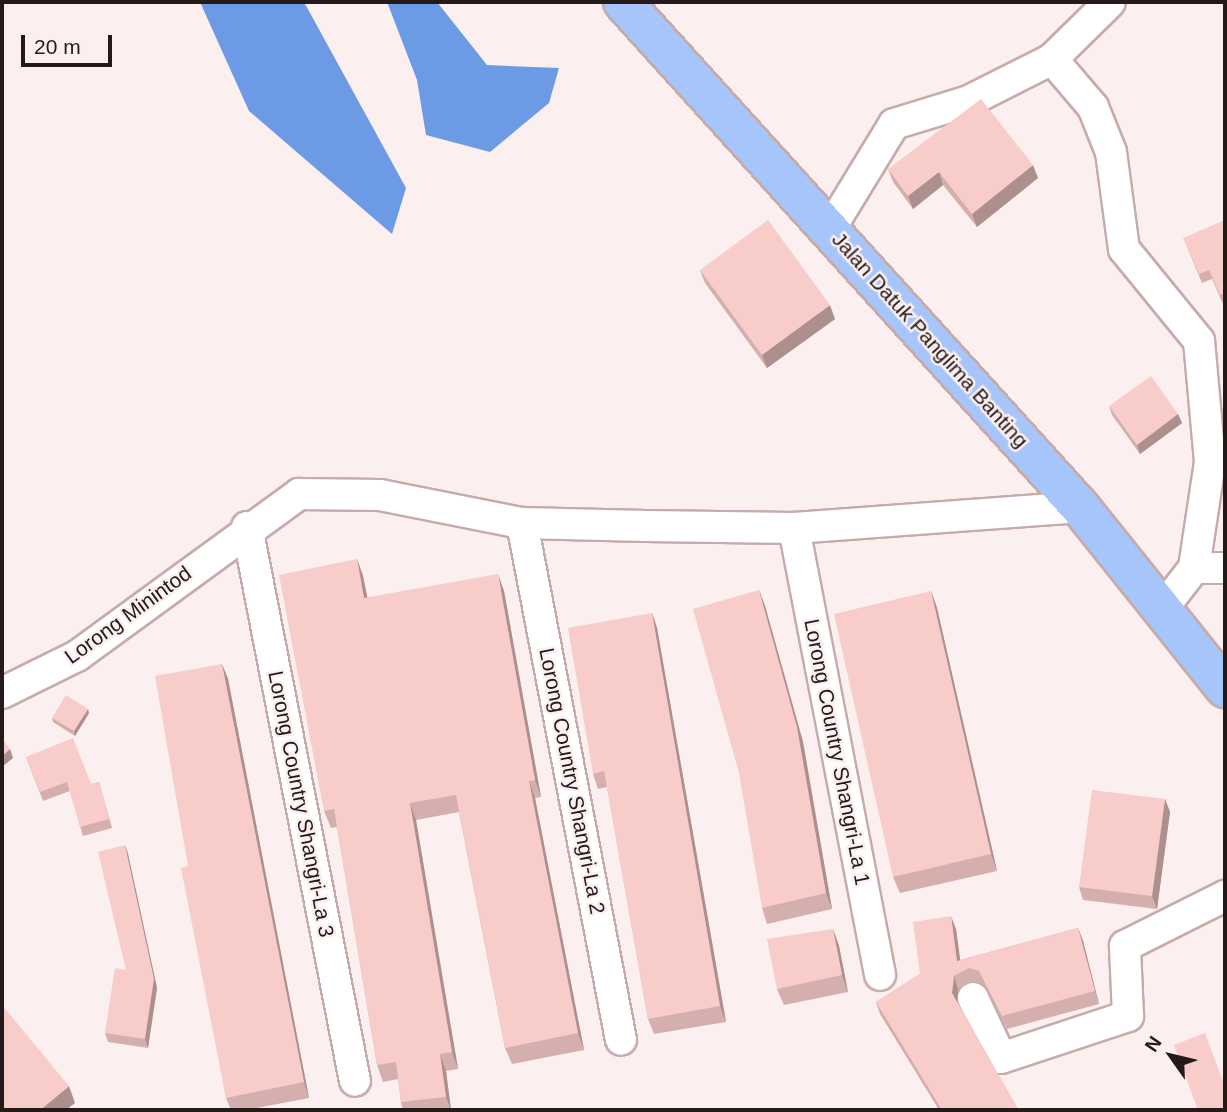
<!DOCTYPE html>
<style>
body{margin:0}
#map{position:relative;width:1227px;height:1112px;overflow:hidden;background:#fbefef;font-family:Helvetica,sans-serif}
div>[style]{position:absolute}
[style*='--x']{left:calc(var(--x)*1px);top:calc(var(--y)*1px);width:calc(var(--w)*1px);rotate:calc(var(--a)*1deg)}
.water>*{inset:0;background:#6d9ae5}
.roads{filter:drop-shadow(2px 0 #c7abaa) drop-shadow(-2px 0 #c7abaa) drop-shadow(0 2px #c7abaa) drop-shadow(0 -2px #c7abaa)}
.minor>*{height:30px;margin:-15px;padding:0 15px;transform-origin:15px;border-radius:15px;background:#fff}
.primary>*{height:38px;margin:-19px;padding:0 19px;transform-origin:19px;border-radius:19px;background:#a6c5fb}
.wall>*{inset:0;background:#d4afad}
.shaded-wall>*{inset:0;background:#ad8f8d}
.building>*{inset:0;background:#f7ccc9}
span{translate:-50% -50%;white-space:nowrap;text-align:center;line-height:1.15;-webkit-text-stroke:5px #fbefef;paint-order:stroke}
.street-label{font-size:21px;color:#241a1a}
.frame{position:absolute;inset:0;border:4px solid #241a1a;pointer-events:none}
.north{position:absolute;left:1136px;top:1021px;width:70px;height:70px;-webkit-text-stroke:5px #fbefef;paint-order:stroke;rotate:304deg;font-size:19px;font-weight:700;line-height:28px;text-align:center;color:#241a1a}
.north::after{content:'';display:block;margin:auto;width:24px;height:32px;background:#241a1a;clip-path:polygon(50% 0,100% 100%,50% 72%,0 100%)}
.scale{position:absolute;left:21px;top:35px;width:91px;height:32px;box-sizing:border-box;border:4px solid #241a1a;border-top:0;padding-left:9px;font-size:21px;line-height:24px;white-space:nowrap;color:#241a1a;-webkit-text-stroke:5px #fbefef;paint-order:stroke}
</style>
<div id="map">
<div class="water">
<i style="clip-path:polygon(200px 2px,304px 2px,406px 188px,392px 234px,249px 111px)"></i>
<i style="clip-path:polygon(387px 2px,437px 2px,487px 65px,559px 68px,549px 103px,490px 152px,426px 135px,417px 80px)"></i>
</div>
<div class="roads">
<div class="minor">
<i style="--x:1052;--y:59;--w:63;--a:49.5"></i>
<i style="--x:1093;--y:107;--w:48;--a:68.2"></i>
<i style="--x:1111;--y:152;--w:98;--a:82.4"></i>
<i style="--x:1124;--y:249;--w:119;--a:50.8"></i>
<i style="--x:1199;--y:341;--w:121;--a:84.8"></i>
<i style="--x:1210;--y:462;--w:107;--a:98.6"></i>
<i style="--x:1194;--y:568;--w:51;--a:127.8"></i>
<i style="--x:830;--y:229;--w:123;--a:-58.6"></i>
<i style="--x:894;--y:124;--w:78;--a:-17"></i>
<i style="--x:969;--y:101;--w:93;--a:-26.8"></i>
<i style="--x:1052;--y:59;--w:81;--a:-44.5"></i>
<i style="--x:522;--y:523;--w:526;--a:79.16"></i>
<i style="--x:247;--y:527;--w:564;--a:78.97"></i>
<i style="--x:794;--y:528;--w:455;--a:79.1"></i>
<i style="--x:1194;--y:568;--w:31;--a:0"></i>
<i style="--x:2;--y:693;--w:84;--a:-26.3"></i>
<i style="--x:77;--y:656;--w:275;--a:-36.1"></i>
<i style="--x:299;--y:494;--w:81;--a:0.7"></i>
<i style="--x:380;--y:495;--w:145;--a:11.2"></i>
<i style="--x:522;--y:523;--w:124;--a:1.4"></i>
<i style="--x:646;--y:526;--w:148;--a:0.8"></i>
<i style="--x:794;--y:528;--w:287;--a:-4.2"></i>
<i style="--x:973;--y:998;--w:66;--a:65"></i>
<i style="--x:1001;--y:1058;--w:134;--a:-18.3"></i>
<i style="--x:1128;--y:1016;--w:70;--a:-92.5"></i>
<i style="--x:1125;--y:946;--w:112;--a:-26.6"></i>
</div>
<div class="primary">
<i style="--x:623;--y:2;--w:681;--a:47.86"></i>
<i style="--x:1080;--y:507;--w:232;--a:51.3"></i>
</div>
</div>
<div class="wall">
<i style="clip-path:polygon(888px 169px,1038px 178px,977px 227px,943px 185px,913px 209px,893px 182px)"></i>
<i style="clip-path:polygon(1225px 220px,1225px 303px,1223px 304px,1212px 279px,1202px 283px,1187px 247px)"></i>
<i style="clip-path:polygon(700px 270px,835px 319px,767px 368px,705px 283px)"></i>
<i style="clip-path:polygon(1109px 406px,1178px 414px,1182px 423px,1140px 454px,1112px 415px)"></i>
<i style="clip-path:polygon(357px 559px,363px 576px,367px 598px,504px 591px,541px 797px,535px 798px,584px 1050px,512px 1064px,505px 1048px,459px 812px,416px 820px,458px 1069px,446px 1071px,451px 1110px,403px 1110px,401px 1102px,398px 1079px,383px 1082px,377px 1065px,337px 827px,331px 828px,324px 811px)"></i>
<i style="clip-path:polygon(759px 590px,765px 606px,803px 742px,832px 909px,767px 924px,762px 908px)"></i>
<i style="clip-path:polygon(931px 591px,937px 608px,997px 871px,900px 893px,893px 877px)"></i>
<i style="clip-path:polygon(652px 613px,657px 628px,726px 1022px,654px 1034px,648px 1019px,607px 787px,598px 789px,593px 774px)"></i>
<i style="clip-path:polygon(222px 664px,228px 679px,309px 1098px,246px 1110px,231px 1110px,226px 1098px,188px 866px)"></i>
<i style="clip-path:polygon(89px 713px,75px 736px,53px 722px,52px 718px)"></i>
<i style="clip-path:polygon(26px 757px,91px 784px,99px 782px,112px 828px,83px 836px,70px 791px,43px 801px)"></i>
<i style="clip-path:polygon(1165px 799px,1170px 812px,1157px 909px,1083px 900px,1079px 887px)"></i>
<i style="clip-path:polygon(125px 845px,128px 854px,157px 988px,148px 1048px,108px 1042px,105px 1033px,126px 970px)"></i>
<i style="clip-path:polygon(1078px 928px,1083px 941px,1099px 1004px,1007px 1029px,984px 984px,974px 981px,958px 989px,957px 1001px,1018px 1110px,939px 1110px,880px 1014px,876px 1002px,920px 974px,956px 929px,960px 960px)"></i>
<i style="clip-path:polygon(833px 929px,839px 946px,848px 992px,784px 1005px,777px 989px)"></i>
</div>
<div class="shaded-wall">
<i style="clip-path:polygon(1033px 165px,1038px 178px,977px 227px,972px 214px)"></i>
<i style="clip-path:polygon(939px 172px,943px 185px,913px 209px,908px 196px)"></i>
<i style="clip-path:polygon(830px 305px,835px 319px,767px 368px,762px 355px)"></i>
<i style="clip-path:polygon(1178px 414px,1182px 423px,1140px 454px,1137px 445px)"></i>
<i style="clip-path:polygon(357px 559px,363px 576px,371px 615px,364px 598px)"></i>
<i style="clip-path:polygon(498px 574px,504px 591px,541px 797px,535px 780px)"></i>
<i style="clip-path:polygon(759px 590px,765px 606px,803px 742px,832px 909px,826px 893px)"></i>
<i style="clip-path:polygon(931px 591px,937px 608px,997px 871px,991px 854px)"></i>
<i style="clip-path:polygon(652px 613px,657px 628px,726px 1022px,720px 1006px)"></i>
<i style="clip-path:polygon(222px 664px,228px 679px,309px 1098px,304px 1082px)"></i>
<i style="clip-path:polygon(88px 709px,89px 713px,75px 736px,74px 731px)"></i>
<i style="clip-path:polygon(10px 749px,13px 758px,2px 767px,2px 756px)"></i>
<i style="clip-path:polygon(529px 781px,535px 798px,584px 1050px,578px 1033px)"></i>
<i style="clip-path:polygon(1165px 799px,1170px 812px,1157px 909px,1152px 896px)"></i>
<i style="clip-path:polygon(410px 803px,416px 820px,458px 1069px,452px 1052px)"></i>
<i style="clip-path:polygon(125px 845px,128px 854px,157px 988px,148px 1048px,145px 1039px)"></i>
<i style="clip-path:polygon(951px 916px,956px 929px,962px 974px,957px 961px)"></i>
<i style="clip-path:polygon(1078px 928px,1083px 941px,1099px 1004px,1095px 991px)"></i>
<i style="clip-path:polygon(833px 929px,839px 946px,848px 992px,842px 975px)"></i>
<i style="clip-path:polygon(954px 976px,958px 989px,957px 1005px,952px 993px)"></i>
<i style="clip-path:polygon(440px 1054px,446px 1071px,451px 1110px,446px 1097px)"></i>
<i style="clip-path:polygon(69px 1086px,75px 1103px,66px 1110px,40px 1110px)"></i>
</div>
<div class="building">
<i style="clip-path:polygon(981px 99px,1033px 165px,972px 214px,939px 172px,908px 196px,888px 169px)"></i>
<i style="clip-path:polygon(768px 220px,830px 305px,762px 355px,700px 270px)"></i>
<i style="clip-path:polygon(1225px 220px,1225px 293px,1220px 295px,1209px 270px,1199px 274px,1183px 238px)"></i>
<i style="clip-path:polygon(1151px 376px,1178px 414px,1137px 445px,1109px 406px)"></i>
<i style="clip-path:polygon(357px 559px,364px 598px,498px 574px,535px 780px,529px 781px,578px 1033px,505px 1048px,456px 795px,410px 803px,452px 1052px,440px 1054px,446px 1097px,401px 1102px,396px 1062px,377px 1065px,334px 809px,324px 811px,279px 575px)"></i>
<i style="clip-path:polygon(759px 590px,797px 727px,826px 893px,762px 908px,739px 773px,693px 609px)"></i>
<i style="clip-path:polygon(931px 591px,991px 854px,893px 877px,834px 614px)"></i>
<i style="clip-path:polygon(652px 613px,720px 1006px,648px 1019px,604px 771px,593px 774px,568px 628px)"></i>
<i style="clip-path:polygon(222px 664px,304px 1082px,226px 1098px,181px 868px,188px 866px,155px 676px)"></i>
<i style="clip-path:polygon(66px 695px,88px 709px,74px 731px,52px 718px)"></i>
<i style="clip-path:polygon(2px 738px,10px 749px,2px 756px)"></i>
<i style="clip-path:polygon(73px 738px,91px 784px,99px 782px,109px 819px,80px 827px,67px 782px,40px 792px,26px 757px)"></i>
<i style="clip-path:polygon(1092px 790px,1165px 799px,1152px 896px,1079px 887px)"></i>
<i style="clip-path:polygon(125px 845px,154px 979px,145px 1039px,105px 1033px,115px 968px,126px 970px,98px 852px)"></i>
<i style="clip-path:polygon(951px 916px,957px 961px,1078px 928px,1095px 991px,1002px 1016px,979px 971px,969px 968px,954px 976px,952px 993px,1017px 1107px,1011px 1110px,942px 1110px,876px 1002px,920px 974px,913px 922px)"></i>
<i style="clip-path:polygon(833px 929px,842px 975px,777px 989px,767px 939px)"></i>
<i style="clip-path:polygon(2px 1005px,69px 1086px,40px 1110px,2px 1110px)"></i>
<i style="clip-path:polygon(1205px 1033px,1225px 1087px,1225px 1110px,1198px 1110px,1174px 1045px)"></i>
</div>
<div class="street-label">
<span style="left:930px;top:340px;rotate:48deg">Jalan Datuk Panglima Banting</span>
<span style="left:128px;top:615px;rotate:-36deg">Lorong Minintod</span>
<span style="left:837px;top:752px;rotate:79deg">Lorong Country Shangri-La 1</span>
<span style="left:572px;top:781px;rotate:79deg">Lorong Country Shangri-La 2</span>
<span style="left:301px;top:804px;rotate:79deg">Lorong Country Shangri-La 3</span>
</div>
<div class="frame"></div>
<div class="north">N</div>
<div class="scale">20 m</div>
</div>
